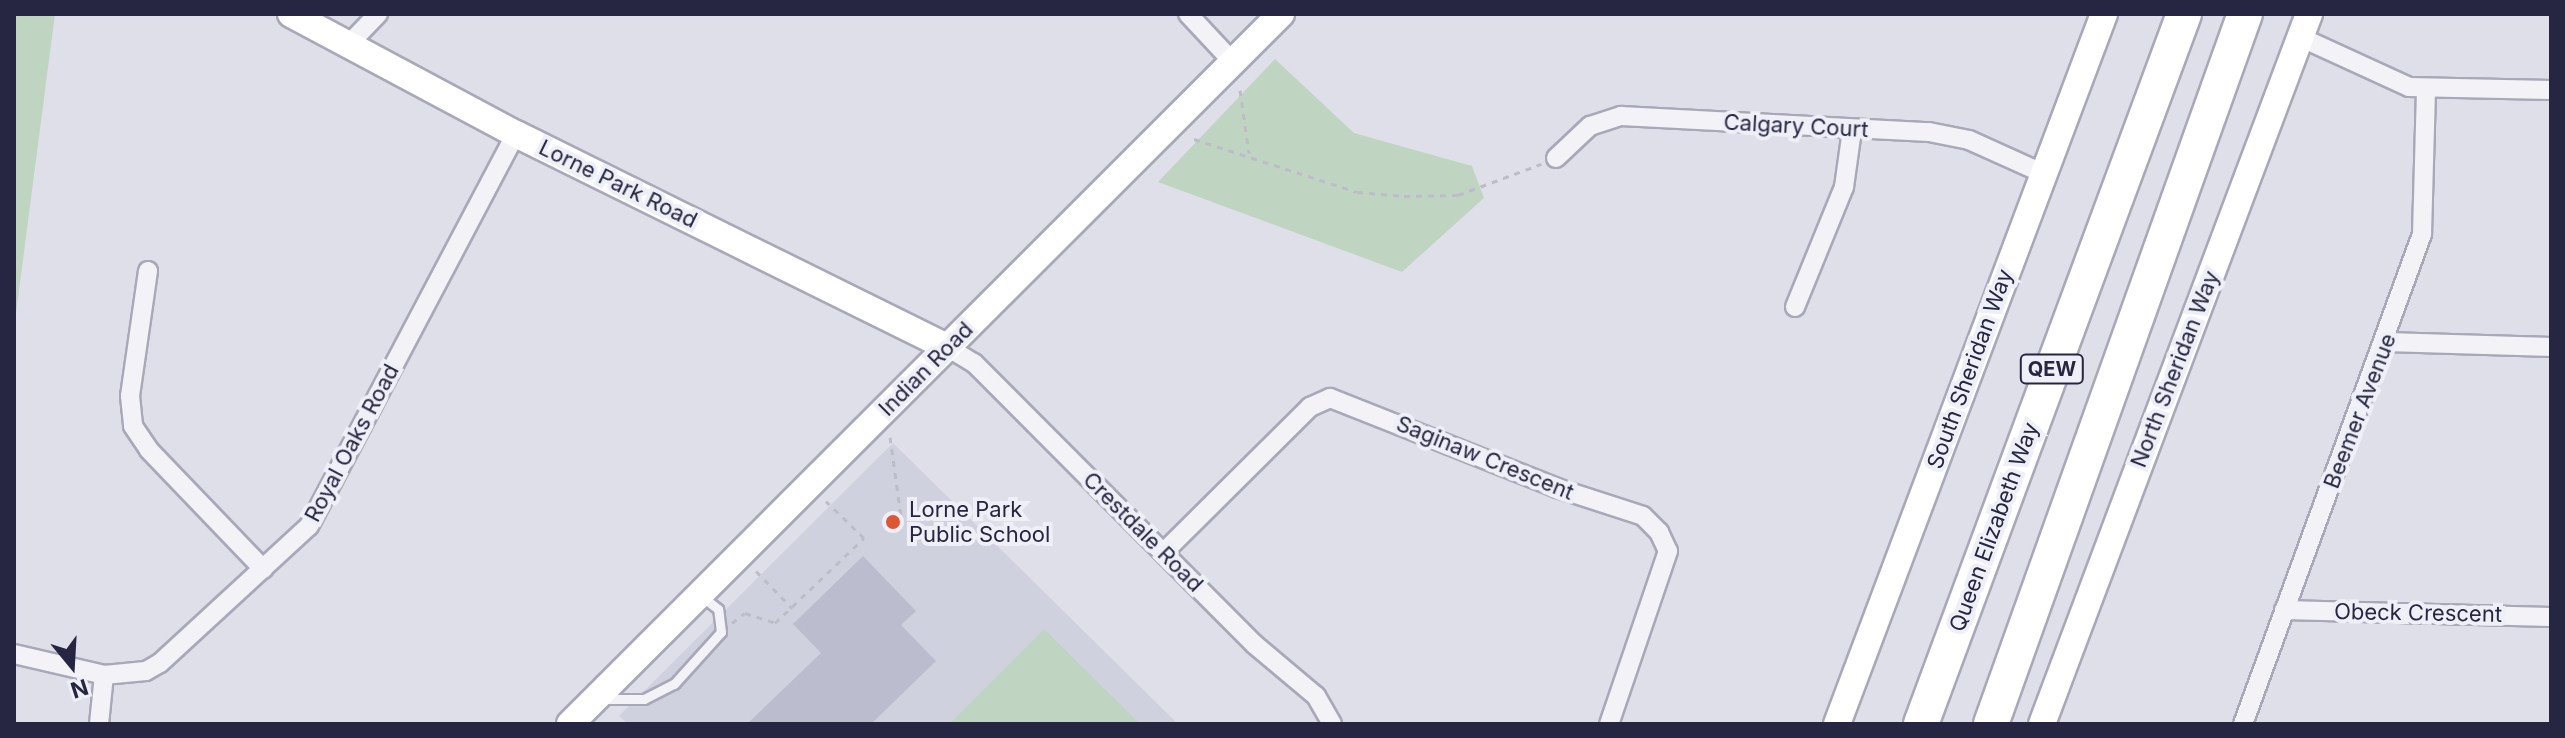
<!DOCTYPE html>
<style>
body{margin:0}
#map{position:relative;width:2565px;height:738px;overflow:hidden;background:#dfdfea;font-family:Inter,sans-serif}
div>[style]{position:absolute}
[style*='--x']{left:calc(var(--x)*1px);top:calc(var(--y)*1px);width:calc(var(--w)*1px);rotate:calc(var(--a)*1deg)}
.built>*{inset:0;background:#d0d1df}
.green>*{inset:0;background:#bfd5c1}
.building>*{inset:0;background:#bbbccd}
.path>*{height:3px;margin-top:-1.5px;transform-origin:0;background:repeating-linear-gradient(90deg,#bdbdc8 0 6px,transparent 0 12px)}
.roads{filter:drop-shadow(2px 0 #a8a8b8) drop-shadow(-2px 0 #a8a8b8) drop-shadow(0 2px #a8a8b8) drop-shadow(0 -2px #a8a8b8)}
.lane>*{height:9px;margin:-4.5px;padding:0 4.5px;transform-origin:4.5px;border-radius:4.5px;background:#f2f2f7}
.street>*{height:18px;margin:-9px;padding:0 9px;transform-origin:9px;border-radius:9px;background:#f2f2f7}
.secondary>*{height:26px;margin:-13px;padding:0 13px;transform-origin:13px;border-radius:13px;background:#fff}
.highway>*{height:34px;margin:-17px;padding:0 17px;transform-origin:17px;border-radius:17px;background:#fff}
.dots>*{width:22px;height:22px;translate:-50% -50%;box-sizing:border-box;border:4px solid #eeeff7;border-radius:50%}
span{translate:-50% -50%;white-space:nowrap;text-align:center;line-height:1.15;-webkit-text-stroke:8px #eeeff7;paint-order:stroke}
.shield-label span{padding:2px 6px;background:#eeeff7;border:2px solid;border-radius:6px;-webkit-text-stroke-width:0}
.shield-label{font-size:20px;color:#262642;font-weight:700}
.street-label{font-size:22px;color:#262642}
.poi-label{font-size:22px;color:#262642}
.left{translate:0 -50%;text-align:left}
.frame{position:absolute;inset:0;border:16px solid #262642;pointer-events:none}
.north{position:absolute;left:32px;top:626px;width:80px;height:80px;-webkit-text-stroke:6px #eeeff7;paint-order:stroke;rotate:162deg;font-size:22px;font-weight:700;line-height:32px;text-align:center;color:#262642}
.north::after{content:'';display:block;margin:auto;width:28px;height:36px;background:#262642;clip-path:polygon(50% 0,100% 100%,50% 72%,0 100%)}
</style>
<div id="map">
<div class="built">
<i style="clip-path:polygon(893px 443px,1178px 724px,628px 724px,619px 716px)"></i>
</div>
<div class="green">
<i style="clip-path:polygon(14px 14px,55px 14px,14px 329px)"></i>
<i style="clip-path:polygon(1275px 59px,1354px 133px,1472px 166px,1484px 198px,1402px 272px,1158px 182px)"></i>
<i style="clip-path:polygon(1044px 629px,1140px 724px,949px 724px)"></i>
</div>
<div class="building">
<i style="clip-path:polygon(863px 556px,916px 611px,901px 625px,936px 661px,871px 724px,747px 724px,821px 653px,793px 624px)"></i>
</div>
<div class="path">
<i style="--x:1240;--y:90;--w:64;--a:81.9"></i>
<i style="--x:1194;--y:139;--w:171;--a:18"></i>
<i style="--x:1357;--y:192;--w:47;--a:4.9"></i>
<i style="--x:1404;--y:196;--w:54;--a:-1.1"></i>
<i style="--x:1458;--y:195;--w:89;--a:-20.5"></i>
<i style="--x:890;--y:437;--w:80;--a:82.1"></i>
<i style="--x:756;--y:571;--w:52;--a:45.8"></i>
<i style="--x:732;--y:623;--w:16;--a:-38"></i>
<i style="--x:745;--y:613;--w:32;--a:18"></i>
<i style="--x:775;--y:623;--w:123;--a:-43.7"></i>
<i style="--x:864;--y:538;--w:53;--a:-135.8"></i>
</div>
<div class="roads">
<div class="lane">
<i style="--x:602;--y:699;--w:42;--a:0"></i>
<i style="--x:644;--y:699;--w:34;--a:-27"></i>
<i style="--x:674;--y:684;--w:70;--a:-47.9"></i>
<i style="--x:721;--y:632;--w:23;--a:-97"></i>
<i style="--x:718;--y:609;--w:23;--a:-142"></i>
</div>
<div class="street">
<i style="--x:1188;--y:14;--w:64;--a:46.9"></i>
<i style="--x:2300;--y:37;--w:120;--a:24.6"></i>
<i style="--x:2409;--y:87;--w:142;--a:1.2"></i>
<i style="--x:349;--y:44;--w:42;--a:-46"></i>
<i style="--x:1556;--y:158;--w:47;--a:-43.3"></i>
<i style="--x:1590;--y:126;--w:33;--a:-18"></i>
<i style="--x:1621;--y:116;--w:308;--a:3"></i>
<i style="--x:1929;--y:132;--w:41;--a:11.3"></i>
<i style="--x:1969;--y:140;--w:80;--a:24.3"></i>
<i style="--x:148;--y:271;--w:126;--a:98.2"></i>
<i style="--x:130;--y:396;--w:30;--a:84"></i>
<i style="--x:133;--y:426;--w:29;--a:56"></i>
<i style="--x:149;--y:450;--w:165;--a:46.2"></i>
<i style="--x:1795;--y:307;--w:130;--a:-67.8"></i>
<i style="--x:1844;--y:187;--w:58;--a:-82"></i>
<i style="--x:2387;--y:342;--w:164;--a:1.7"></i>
<i style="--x:947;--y:347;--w:31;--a:31"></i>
<i style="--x:974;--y:363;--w:397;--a:45.1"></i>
<i style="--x:1254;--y:644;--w:81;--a:40"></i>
<i style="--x:1316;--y:696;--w:32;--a:60"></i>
<i style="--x:1164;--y:552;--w:206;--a:-44.8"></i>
<i style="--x:1310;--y:407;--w:22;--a:-24"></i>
<i style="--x:1330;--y:398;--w:244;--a:21.6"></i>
<i style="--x:1557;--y:488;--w:90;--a:18"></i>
<i style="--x:1643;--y:516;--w:23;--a:45"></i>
<i style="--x:1659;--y:532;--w:21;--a:65"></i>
<i style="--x:1668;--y:551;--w:183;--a:108.8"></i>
<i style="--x:2284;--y:610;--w:267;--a:1.5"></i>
<i style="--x:14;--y:654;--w:92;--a:13.1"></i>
<i style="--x:104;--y:675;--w:42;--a:-5.4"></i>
<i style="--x:146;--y:671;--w:16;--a:-30"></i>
<i style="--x:160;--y:663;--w:202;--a:-42.6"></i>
<i style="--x:309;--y:526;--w:443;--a:-62.2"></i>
<i style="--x:99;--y:724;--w:49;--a:-84.2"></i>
<i style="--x:2243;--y:724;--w:522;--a:-69.93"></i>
<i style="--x:2422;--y:234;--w:146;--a:-88.4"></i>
</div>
<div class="secondary">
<i style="--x:291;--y:14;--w:255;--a:28.1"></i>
<i style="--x:516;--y:134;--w:481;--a:26.3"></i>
<i style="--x:570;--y:724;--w:1005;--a:-44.96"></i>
<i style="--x:1837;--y:724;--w:759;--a:-69.39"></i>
<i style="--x:2042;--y:724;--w:759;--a:-69.39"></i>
</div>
<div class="highway">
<i style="--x:1921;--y:724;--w:757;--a:-69.67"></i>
<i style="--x:1991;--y:724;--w:754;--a:-70.32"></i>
</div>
</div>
<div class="dots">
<i style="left:893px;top:522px;background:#dd5736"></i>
</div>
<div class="shield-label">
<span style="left:2052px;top:369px">QEW</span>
</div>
<div class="street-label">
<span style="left:1796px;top:126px;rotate:3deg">Calgary Court</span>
<span style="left:618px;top:184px;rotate:26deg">Lorne Park Road</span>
<span style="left:926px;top:369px;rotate:-45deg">Indian Road</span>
<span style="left:1970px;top:369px;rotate:-70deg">South Sheridan Way</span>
<span style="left:2175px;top:369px;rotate:-69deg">North Sheridan Way</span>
<span style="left:2360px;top:411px;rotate:-69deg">Beemer Avenue</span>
<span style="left:352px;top:443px;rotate:-62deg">Royal Oaks Road</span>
<span style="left:1485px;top:458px;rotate:22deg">Saginaw Crescent</span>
<span style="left:1994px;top:527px;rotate:-70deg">Queen Elizabeth Way</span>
<span style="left:1143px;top:532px;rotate:45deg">Crestdale Road</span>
<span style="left:2418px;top:613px;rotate:1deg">Obeck Crescent</span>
</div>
<div class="poi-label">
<span class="left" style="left:909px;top:522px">Lorne Park<br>Public School</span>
</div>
<div class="frame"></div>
<div class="north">N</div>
</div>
